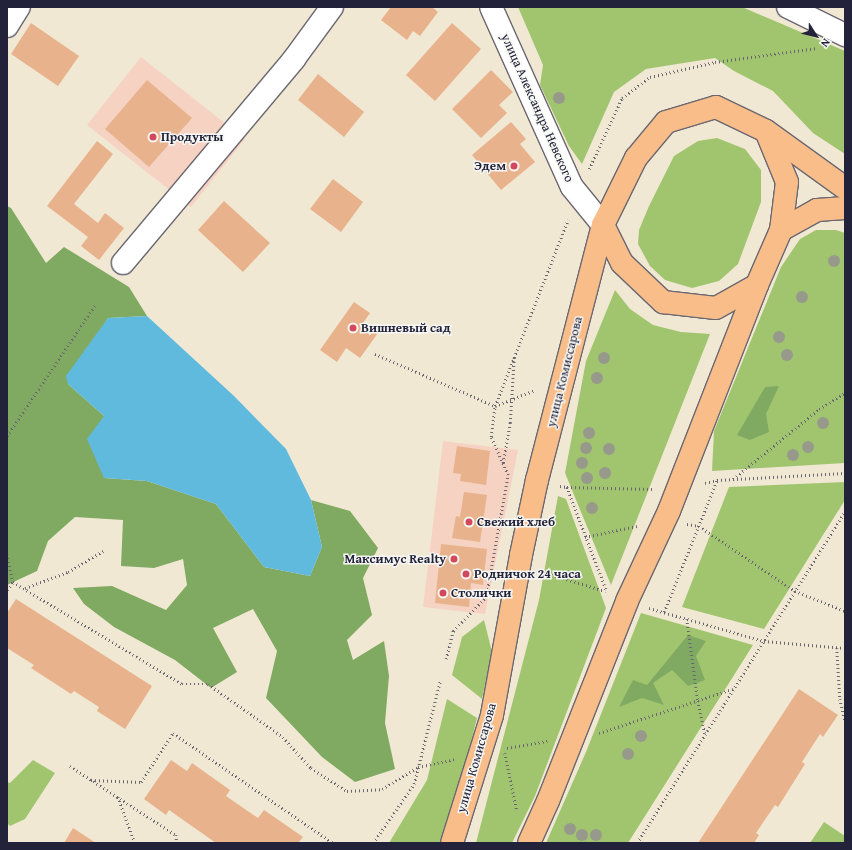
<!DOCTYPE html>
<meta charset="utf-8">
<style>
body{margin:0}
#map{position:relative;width:852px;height:850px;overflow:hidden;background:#f1e8d4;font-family:"Gentium Book Plus",serif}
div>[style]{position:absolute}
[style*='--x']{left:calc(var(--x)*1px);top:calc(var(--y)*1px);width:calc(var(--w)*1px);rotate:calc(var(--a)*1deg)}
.built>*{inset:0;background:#f6d2c3}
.green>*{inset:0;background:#a1c56f}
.forest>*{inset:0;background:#80aa62}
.water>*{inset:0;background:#5fbadd}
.building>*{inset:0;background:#e7b28c}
.path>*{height:2.5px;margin-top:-1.25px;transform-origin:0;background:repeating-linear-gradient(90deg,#6a6771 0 1px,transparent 0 4px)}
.roads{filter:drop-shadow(1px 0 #6a6771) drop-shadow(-1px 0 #6a6771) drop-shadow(0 1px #6a6771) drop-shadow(0 -1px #6a6771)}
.minor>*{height:22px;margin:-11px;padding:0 11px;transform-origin:11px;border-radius:11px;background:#fff}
.major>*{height:22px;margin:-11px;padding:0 11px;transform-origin:11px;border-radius:11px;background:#f8bd89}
.trees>*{width:12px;height:12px;margin:-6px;border-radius:50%;background:#979a8a}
.dots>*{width:11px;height:11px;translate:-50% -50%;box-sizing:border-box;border:2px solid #f6f6f2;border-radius:50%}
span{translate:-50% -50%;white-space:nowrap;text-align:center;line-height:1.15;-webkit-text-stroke:3px #f6f6f2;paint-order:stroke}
.street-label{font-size:13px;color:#22223b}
.poi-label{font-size:13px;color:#22223b;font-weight:700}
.left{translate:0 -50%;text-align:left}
.right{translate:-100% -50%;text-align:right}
.frame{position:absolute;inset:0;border:8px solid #22223b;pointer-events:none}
.north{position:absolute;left:796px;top:16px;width:40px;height:40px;-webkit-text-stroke:3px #f6f6f2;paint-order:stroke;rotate:126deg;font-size:11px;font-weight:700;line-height:16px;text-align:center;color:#22223b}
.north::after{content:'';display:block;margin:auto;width:14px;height:18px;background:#22223b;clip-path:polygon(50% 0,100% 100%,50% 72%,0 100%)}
</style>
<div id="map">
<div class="built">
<i style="clip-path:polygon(141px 57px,245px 139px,191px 207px,87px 125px)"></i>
<i style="clip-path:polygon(443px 441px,518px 450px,485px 614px,423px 607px)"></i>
</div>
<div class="green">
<i style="clip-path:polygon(518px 7px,742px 7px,845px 51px,845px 154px,813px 133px,773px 91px,734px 71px,715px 58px,646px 69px,614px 92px,582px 164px,569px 146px,540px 85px,543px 65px)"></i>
<i style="clip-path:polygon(717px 138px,745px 149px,761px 170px,761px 202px,738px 264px,719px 281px,692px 288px,665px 280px,650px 266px,638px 244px,639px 230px,649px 206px,674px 156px,698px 141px)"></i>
<i style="clip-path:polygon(816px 230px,836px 230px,845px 233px,845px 463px,712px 471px,714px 431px,781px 267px,800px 239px)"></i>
<i style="clip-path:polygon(615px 290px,630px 309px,653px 325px,681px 332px,710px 334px,611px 585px,565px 473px,586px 361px)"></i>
<i style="clip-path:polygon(845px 482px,845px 500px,764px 629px,682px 607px,729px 487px)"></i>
<i style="clip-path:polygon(558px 496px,566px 499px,606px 608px,535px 796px,512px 843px,476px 843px,539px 600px)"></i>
<i style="clip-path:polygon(641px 613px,753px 645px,628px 843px,546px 843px,586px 752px)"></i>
<i style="clip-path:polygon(484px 620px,492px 652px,482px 699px,452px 675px,462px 637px)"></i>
<i style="clip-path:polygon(447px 699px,477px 718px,456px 804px,443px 843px,389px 843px,427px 780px)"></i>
<i style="clip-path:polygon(33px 760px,55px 773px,25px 819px,10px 826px,7px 823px,7px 782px,10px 783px)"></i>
<i style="clip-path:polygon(824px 822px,845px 836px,845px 843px,810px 843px)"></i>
</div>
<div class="forest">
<i style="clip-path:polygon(7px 206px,11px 208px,46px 263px,64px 247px,129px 287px,147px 316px,108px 318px,68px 384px,104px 416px,104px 478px,147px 481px,216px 504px,264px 567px,310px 576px,322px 547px,311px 500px,350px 511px,378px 548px,363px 578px,372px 615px,347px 640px,353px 660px,384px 641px,389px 676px,385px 723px,395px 769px,355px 782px,322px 757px,266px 698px,277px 651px,253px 609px,213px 628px,237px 672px,211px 688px,175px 660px,114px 627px,84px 604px,73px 588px,112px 586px,166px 610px,187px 585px,183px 559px,154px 568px,121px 566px,123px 520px,75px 517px,48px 541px,37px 571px,7px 585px)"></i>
<i style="clip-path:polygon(779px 386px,766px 414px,769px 432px,750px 440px,737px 435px,765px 387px)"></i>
<i style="clip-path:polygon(688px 635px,706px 641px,696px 656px,705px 680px,688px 686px,672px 670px,653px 683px,664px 705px,642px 698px,619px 707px,633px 680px,647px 685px)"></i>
</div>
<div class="water">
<i style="clip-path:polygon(147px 316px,234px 396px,286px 449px,311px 500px,322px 547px,310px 576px,264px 567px,216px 504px,147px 481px,104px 478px,87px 439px,104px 416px,68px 384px,66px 376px,108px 318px)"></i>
</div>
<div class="building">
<i style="clip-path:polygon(391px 7px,432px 7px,438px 12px,420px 36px,413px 31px,407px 40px,381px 20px)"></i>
<i style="clip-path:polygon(31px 23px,79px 56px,58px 86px,11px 54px)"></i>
<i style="clip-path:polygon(452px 23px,481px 49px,435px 101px,406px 75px)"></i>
<i style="clip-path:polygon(491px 70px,513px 92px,499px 105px,507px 113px,481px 138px,452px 109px)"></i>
<i style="clip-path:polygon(318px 74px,364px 112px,344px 137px,298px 100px)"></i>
<i style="clip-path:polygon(147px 80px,192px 118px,149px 167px,105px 129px)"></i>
<i style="clip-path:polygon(511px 122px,526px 139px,520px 144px,535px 162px,501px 190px,472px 155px)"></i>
<i style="clip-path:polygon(97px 141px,113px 154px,74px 204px,98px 223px,105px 213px,124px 228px,99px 260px,81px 246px,88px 237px,47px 206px)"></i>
<i style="clip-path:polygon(333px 179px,363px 202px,341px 232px,310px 209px)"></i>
<i style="clip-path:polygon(224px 201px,270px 243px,243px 272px,198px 230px)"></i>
<i style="clip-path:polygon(354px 302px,370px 313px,363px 323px,378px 333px,360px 358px,346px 348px,337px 362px,320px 350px)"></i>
<i style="clip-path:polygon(457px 446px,490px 451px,486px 485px,460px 481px,461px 474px,453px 473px)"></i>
<i style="clip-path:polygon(464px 492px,487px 495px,480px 542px,452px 538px,456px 516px,460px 517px)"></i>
<i style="clip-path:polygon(441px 544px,487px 549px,483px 585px,471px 583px,469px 607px,435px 603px)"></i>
<i style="clip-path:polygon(16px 599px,152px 686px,125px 729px,97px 711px,99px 707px,74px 691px,71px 694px,31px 668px,34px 665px,7px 648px,7px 613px)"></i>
<i style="clip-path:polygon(799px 689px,838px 715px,823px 737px,820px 734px,802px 762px,805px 764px,778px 807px,775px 805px,764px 821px,756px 833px,759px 835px,754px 843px,698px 843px)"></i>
<i style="clip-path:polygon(171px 760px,187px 771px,192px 763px,230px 790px,226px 796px,258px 818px,264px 810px,303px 837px,299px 842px,300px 843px,216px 843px,169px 810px,166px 815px,144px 799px)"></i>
<i style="clip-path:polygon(73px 828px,96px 843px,64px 843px)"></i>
</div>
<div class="path">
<i style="--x:589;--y:169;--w:78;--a:-65.1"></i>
<i style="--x:622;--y:98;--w:35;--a:-37"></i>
<i style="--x:650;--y:77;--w:67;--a:-13"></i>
<i style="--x:715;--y:62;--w:103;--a:-7.8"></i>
<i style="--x:375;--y:354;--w:131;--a:23.4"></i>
<i style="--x:495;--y:406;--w:43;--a:-21.8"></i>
<i style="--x:7;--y:436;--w:158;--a:-56.1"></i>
<i style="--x:503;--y:463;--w:41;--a:-80.1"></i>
<i style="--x:510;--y:423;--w:66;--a:-86.5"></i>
<i style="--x:733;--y:479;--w:111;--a:-39.1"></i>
<i style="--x:819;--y:409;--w:31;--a:-32"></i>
<i style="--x:705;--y:483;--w:12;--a:-14"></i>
<i style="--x:560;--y:486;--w:7;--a:8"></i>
<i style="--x:567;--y:487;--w:112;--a:69.1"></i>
<i style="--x:567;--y:487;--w:85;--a:1.3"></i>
<i style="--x:687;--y:524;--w:12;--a:9"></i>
<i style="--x:699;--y:526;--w:116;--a:34.1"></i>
<i style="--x:795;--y:591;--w:54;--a:21.8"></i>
<i style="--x:585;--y:537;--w:53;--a:-11.9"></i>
<i style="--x:7;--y:554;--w:29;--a:78"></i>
<i style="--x:540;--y:571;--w:68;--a:17.1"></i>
<i style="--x:25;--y:588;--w:46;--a:-20.4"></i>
<i style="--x:68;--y:572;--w:41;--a:-31"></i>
<i style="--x:7;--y:590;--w:10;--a:-53"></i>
<i style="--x:13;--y:582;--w:197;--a:31.1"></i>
<i style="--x:182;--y:684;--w:26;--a:0"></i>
<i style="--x:208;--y:684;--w:92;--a:35.2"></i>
<i style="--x:283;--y:737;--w:42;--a:47.9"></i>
<i style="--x:311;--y:768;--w:43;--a:32.6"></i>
<i style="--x:347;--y:791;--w:35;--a:-3"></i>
<i style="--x:382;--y:789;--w:42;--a:-31.4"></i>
<i style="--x:418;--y:767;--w:38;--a:-12"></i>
<i style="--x:649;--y:608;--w:120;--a:16"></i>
<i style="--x:764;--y:641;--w:81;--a:4.9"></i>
<i style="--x:664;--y:612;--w:142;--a:-68.1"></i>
<i style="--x:717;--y:480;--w:128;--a:-3.1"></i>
<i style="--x:687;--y:619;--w:83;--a:82.4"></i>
<i style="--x:698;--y:701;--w:34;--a:78"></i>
<i style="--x:837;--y:648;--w:51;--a:86.6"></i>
<i style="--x:840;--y:699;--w:23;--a:77"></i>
<i style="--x:446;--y:659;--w:29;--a:-76"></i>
<i style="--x:453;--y:631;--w:47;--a:-45.9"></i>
<i style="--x:486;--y:597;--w:124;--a:-79.8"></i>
<i style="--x:508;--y:475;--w:42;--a:-114.1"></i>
<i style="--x:491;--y:437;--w:31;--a:-83"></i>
<i style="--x:495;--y:406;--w:200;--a:-68.6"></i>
<i style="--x:599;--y:733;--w:141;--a:-18.2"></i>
<i style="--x:507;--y:748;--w:41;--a:-9.9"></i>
<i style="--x:505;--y:753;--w:59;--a:78.3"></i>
<i style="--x:70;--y:766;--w:126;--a:33.1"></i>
<i style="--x:176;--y:835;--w:8;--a:83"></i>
<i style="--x:91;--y:780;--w:50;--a:2.3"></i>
<i style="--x:141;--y:782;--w:59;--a:-56.9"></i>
<i style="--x:173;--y:733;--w:194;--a:34.5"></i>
<i style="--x:118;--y:797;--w:49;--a:69.7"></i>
<i style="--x:373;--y:843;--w:72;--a:-55.2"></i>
<i style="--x:414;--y:784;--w:106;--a:-75.8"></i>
<i style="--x:637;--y:843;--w:392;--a:-57.9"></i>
</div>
<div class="roads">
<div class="minor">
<i style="--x:491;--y:7;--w:197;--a:65.8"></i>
<i style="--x:572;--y:187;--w:49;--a:50.8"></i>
<i style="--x:788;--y:7;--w:64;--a:26.2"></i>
<i style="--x:7;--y:26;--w:22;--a:-58"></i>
<i style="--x:123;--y:263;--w:266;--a:-50"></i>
<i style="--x:294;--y:59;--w:64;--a:-53.8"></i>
</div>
<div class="major">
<i style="--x:603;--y:225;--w:42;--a:63.4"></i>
<i style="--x:622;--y:263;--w:57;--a:43.6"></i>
<i style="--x:663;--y:302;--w:53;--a:6.5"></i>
<i style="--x:716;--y:308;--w:47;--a:-29.3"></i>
<i style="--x:781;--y:230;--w:41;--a:-29.1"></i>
<i style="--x:817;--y:210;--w:28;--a:-4"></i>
<i style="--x:452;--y:843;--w:134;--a:-72.6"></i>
<i style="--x:492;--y:715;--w:163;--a:-79.7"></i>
<i style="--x:521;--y:555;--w:77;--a:-78"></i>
<i style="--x:537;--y:480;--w:263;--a:-75.5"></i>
<i style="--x:603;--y:225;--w:75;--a:-63.8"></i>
<i style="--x:636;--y:158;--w:47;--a:-50.2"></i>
<i style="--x:666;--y:122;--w:52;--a:-16.7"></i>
<i style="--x:716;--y:107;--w:55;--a:25.6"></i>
<i style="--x:766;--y:131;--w:97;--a:35.8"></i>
<i style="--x:529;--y:843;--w:46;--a:-65.7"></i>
<i style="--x:548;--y:801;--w:215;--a:-68.4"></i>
<i style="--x:627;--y:601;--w:99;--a:-65"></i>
<i style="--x:669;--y:511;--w:243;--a:-68.7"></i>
<i style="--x:757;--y:285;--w:60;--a:-66.4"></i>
<i style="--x:781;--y:230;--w:48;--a:-82.9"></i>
<i style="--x:787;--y:182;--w:55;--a:-112.4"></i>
</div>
</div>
<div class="trees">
<i style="left:559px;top:98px"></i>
<i style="left:834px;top:261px"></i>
<i style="left:802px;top:297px"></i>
<i style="left:779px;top:337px"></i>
<i style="left:787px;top:355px"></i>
<i style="left:604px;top:358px"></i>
<i style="left:597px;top:378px"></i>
<i style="left:823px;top:423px"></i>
<i style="left:589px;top:433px"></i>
<i style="left:808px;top:447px"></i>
<i style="left:586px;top:448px"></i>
<i style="left:609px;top:449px"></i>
<i style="left:793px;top:455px"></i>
<i style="left:582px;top:463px"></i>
<i style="left:605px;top:473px"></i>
<i style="left:587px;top:478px"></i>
<i style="left:592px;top:508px"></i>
<i style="left:641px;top:736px"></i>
<i style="left:628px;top:754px"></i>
<i style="left:570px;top:829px"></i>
<i style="left:582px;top:835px"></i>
<i style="left:596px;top:835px"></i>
</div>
<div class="dots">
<i style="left:153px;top:137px;background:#d1495b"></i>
<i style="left:514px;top:166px;background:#d1495b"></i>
<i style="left:353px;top:328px;background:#d1495b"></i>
<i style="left:469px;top:522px;background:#d1495b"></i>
<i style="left:454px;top:559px;background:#d1495b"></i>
<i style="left:466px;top:574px;background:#d1495b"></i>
<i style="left:443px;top:593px;background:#d1495b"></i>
</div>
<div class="street-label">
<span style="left:537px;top:108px;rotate:66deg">улица Александра Невского</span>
<span style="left:565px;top:372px;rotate:-76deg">улица Комиссарова</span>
<span style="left:477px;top:758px;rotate:-74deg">улица Комиссарова</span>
</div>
<div class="poi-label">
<span class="left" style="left:161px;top:137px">Продукты</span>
<span class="right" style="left:506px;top:166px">Эдем</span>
<span class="left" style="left:361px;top:328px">Вишневый сад</span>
<span class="left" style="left:477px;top:522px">Свежий хлеб</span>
<span class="right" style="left:446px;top:559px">Максимус Realty</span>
<span class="left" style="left:474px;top:574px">Родничок 24 часа</span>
<span class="left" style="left:451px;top:593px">Столички</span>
</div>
<div class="frame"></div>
<div class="north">N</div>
</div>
